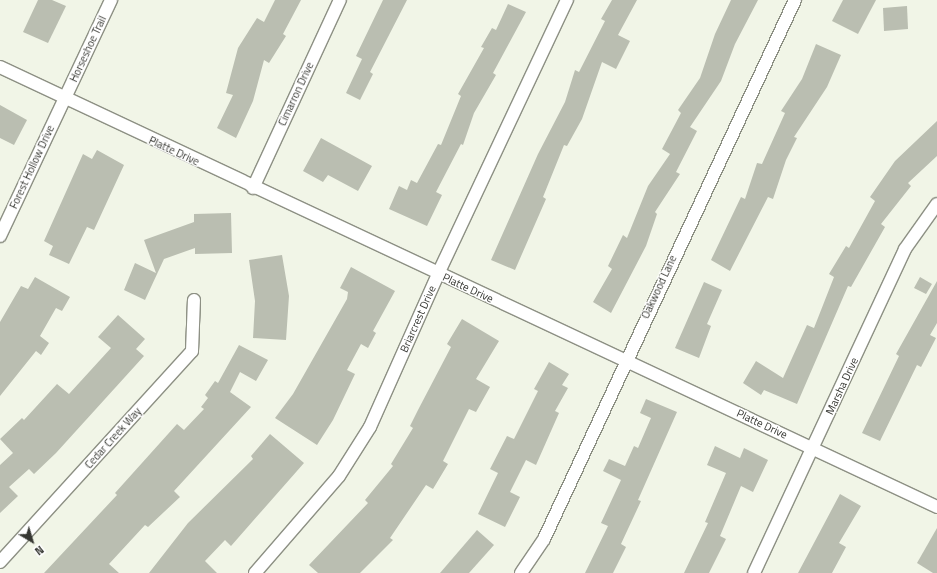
<!DOCTYPE html>
<style>
body{margin:0}
#map{position:relative;width:937px;height:573px;overflow:hidden;background:#f1f5e7;font-family:"Titillium Web",sans-serif}
div>[style]{position:absolute}
[style*='--x']{left:calc(var(--x)*1px);top:calc(var(--y)*1px);width:calc(var(--w)*1px);rotate:calc(var(--a)*1deg)}
.building>*{inset:0;background:#babeb1}
.roads{filter:drop-shadow(1px 0 #8d9084) drop-shadow(-1px 0 #8d9084) drop-shadow(0 1px #8d9084) drop-shadow(0 -1px #8d9084)}
.minor>*{height:12px;margin:-6px;padding:0 6px;transform-origin:6px;border-radius:6px;background:#fff}
span{translate:-50% -50%;white-space:nowrap;text-align:center;line-height:1.15;-webkit-text-stroke:3px #fff;paint-order:stroke}
.street-label{font-size:11px;color:#363732}
.north{position:absolute;left:12px;top:521px;width:40px;height:40px;-webkit-text-stroke:3px #fff;paint-order:stroke;rotate:142deg;font-size:11px;font-weight:700;line-height:16px;text-align:center;color:#363732}
.north::after{content:'';display:block;margin:auto;width:14px;height:18px;background:#363732;clip-path:polygon(50% 0,100% 100%,50% 72%,0 100%)}
</style>
<div id="map">
<div class="building">
<i style="clip-path:polygon(38px 0,52px 0,66px 6px,48px 43px,23px 32px)"></i>
<i style="clip-path:polygon(275px 0,301px 0,283px 34px,286px 36px,269px 63px,264px 60px,253px 101px,236px 138px,217px 128px,233px 95px,226px 93px,238px 48px,257px 18px,264px 22px)"></i>
<i style="clip-path:polygon(383px 0,407px 0,370px 72px,373px 74px,360px 100px,346px 93px,362px 59px,356px 56px)"></i>
<i style="clip-path:polygon(612px 0,637px 0,618px 35px,630px 41px,616px 69px,602px 62px,582px 119px,567px 146px,564px 145px,543px 197px,546px 199px,515px 270px,491px 260px,538px 154px,565px 102px,575px 70px,579px 72px,605px 21px,601px 19px)"></i>
<i style="clip-path:polygon(731px 0,758px 0,735px 44px,721px 81px,690px 127px,697px 131px,676px 172px,680px 174px,655px 212px,657px 214px,646px 246px,611px 313px,593px 302px,612px 269px,608px 266px,623px 235px,627px 238px,648px 186px,670px 154px,662px 149px,681px 113px,678px 110px,700px 78px,715px 34px)"></i>
<i style="clip-path:polygon(843px 0,876px 0,858px 34px,832px 21px)"></i>
<i style="clip-path:polygon(508px 4px,526px 12px,493px 73px,496px 75px,474px 113px,463px 145px,461px 144px,436px 192px,442px 195px,427px 226px,389px 209px,399px 186px,407px 190px,411px 180px,417px 183px,438px 144px,441px 145px,461px 96px,458px 94px,484px 48px,481px 47px,492px 28px,496px 30px)"></i>
<i style="clip-path:polygon(907px 6px,908px 29px,884px 31px,883px 8px)"></i>
<i style="clip-path:polygon(816px 44px,841px 55px,827px 87px,794px 137px,797px 138px,786px 160px,773px 199px,768px 197px,730px 271px,711px 260px,741px 197px,745px 199px,757px 163px,762px 164px,785px 113px,781px 111px,802px 79px)"></i>
<i style="clip-path:polygon(0 105px,27px 120px,14px 145px,0 138px)"></i>
<i style="clip-path:polygon(937px 121px,937px 156px,908px 183px,911px 186px,881px 224px,885px 227px,851px 287px,848px 286px,797px 404px,764px 390px,761px 395px,743px 383px,756px 361px,783px 378px,807px 325px,814px 328px,834px 277px,829px 274px,846px 246px,849px 248px,875px 201px,870px 197px,895px 161px)"></i>
<i style="clip-path:polygon(321px 138px,372px 166px,358px 191px,328px 175px,323px 182px,303px 171px)"></i>
<i style="clip-path:polygon(97px 150px,124px 165px,94px 230px,87px 227px,69px 264px,49px 255px,53px 246px,44px 241px,83px 154px,92px 159px)"></i>
<i style="clip-path:polygon(231px 213px,232px 253px,195px 254px,195px 248px,164px 259px,145px 300px,124px 290px,135px 263px,156px 273px,144px 240px,194px 222px,194px 214px)"></i>
<i style="clip-path:polygon(282px 255px,289px 296px,286px 340px,253px 338px,255px 301px,249px 260px)"></i>
<i style="clip-path:polygon(351px 267px,395px 291px,373px 331px,376px 333px,368px 348px,361px 344px,347px 370px,355px 374px,333px 420px,317px 445px,275px 418px,293px 394px,347px 299px,348px 292px,340px 288px)"></i>
<i style="clip-path:polygon(35px 277px,70px 297px,62px 311px,56px 308px,40px 336px,49px 343px,41px 355px,36px 351px,0 396px,0 322px,21px 286px,28px 289px)"></i>
<i style="clip-path:polygon(920px 277px,932px 284px,926px 294px,914px 288px)"></i>
<i style="clip-path:polygon(937px 281px,937px 323px,930px 335px,936px 338px,921px 367px,917px 365px,880px 441px,862px 433px,899px 356px,896px 354px)"></i>
<i style="clip-path:polygon(704px 282px,722px 290px,707px 324px,711px 326px,699px 358px,675px 348px)"></i>
<i style="clip-path:polygon(118px 315px,145px 339px,136px 349px,144px 356px,56px 453px,34px 474px,29px 469px,9px 487px,18px 496px,0 513px,0 465px,13px 453px,0 439px,22px 418px,24px 420px,57px 384px,69px 394px,111px 348px,98px 337px)"></i>
<i style="clip-path:polygon(462px 319px,499px 341px,476px 379px,490px 387px,476px 412px,469px 409px,443px 461px,448px 464px,433px 489px,426px 485px,390px 538px,393px 540px,360px 573px,318px 573px,309px 565px,368px 503px,365px 500px,393px 466px,391px 464px,413px 428px,410px 426px,418px 410px,451px 347px,447px 344px)"></i>
<i style="clip-path:polygon(239px 345px,268px 360px,256px 381px,240px 372px,230px 392px,251px 407px,174px 491px,180px 497px,148px 527px,145px 525px,109px 564px,119px 573px,44px 573px,117px 495px,115px 493px,177px 424px,184px 430px,204px 409px,201px 407px,208px 398px,205px 395px,215px 381px,218px 383px)"></i>
<i style="clip-path:polygon(549px 362px,569px 374px,562px 385px,568px 388px,555px 411px,559px 413px,536px 465px,526px 460px,510px 492px,520px 497px,505px 527px,478px 514px,498px 473px,490px 469px,507px 436px,514px 439px,538px 391px,534px 389px)"></i>
<i style="clip-path:polygon(646px 399px,677px 412px,638px 500px,641px 501px,621px 544px,626px 547px,613px 573px,585px 573px,608px 526px,601px 523px,621px 480px,603px 471px,609px 459px,625px 466px,634px 446px,638px 448px,651px 418px,640px 413px)"></i>
<i style="clip-path:polygon(270px 434px,304px 463px,231px 546px,225px 540px,205px 561px,217px 573px,149px 573px,188px 523px,253px 459px,251px 456px)"></i>
<i style="clip-path:polygon(715px 446px,740px 458px,744px 448px,768px 460px,753px 492px,741px 486px,720px 536px,726px 539px,709px 573px,684px 573px,708px 523px,705px 522px,726px 473px,707px 465px)"></i>
<i style="clip-path:polygon(840px 494px,861px 506px,839px 543px,846px 547px,832px 573px,798px 573px)"></i>
<i style="clip-path:polygon(937px 528px,937px 573px,933px 573px,917px 563px)"></i>
<i style="clip-path:polygon(477px 530px,494px 545px,469px 573px,440px 573px)"></i>
</div>
<div class="roads">
<div class="minor">
<i style="--x:0;--y:67;--w:1035;--a:25.15"></i>
<i style="--x:253;--y:188;--w:207;--a:-65.2"></i>
<i style="--x:0;--y:236;--w:261;--a:-64.8"></i>
<i style="--x:0;--y:562;--w:285;--a:-47.7"></i>
<i style="--x:192;--y:351;--w:51;--a:-87.8"></i>
<i style="--x:255;--y:573;--w:128;--a:-49.1"></i>
<i style="--x:339;--y:476;--w:58;--a:-57.7"></i>
<i style="--x:370;--y:427;--w:167;--a:-66"></i>
<i style="--x:438;--y:274;--w:303;--a:-64.8"></i>
<i style="--x:521;--y:573;--w:41;--a:-55.9"></i>
<i style="--x:544;--y:539;--w:595;--a:-65.03"></i>
<i style="--x:754;--y:573;--w:357;--a:-65"></i>
<i style="--x:905;--y:249;--w:55;--a:-54.6"></i>
</div>
</div>
<div class="street-label">
<span style="left:88px;top:49px;rotate:-65deg">Horseshoe Trail</span>
<span style="left:296px;top:94px;rotate:-65deg">Cimarron Drive</span>
<span style="left:174px;top:151px;rotate:25deg">Platte Drive</span>
<span style="left:32px;top:167px;rotate:-65deg">Forest Hollow Drive</span>
<span style="left:659px;top:287px;rotate:-65deg">Oakwood Lane</span>
<span style="left:468px;top:288px;rotate:25deg">Platte Drive</span>
<span style="left:418px;top:319px;rotate:-66deg">Briarcrest Drive</span>
<span style="left:842px;top:386px;rotate:-65deg">Marsha Drive</span>
<span style="left:762px;top:424px;rotate:25deg">Platte Drive</span>
<span style="left:113px;top:438px;rotate:-48deg">Cedar Creek Way</span>
</div>
<div class="north">N</div>
</div>
